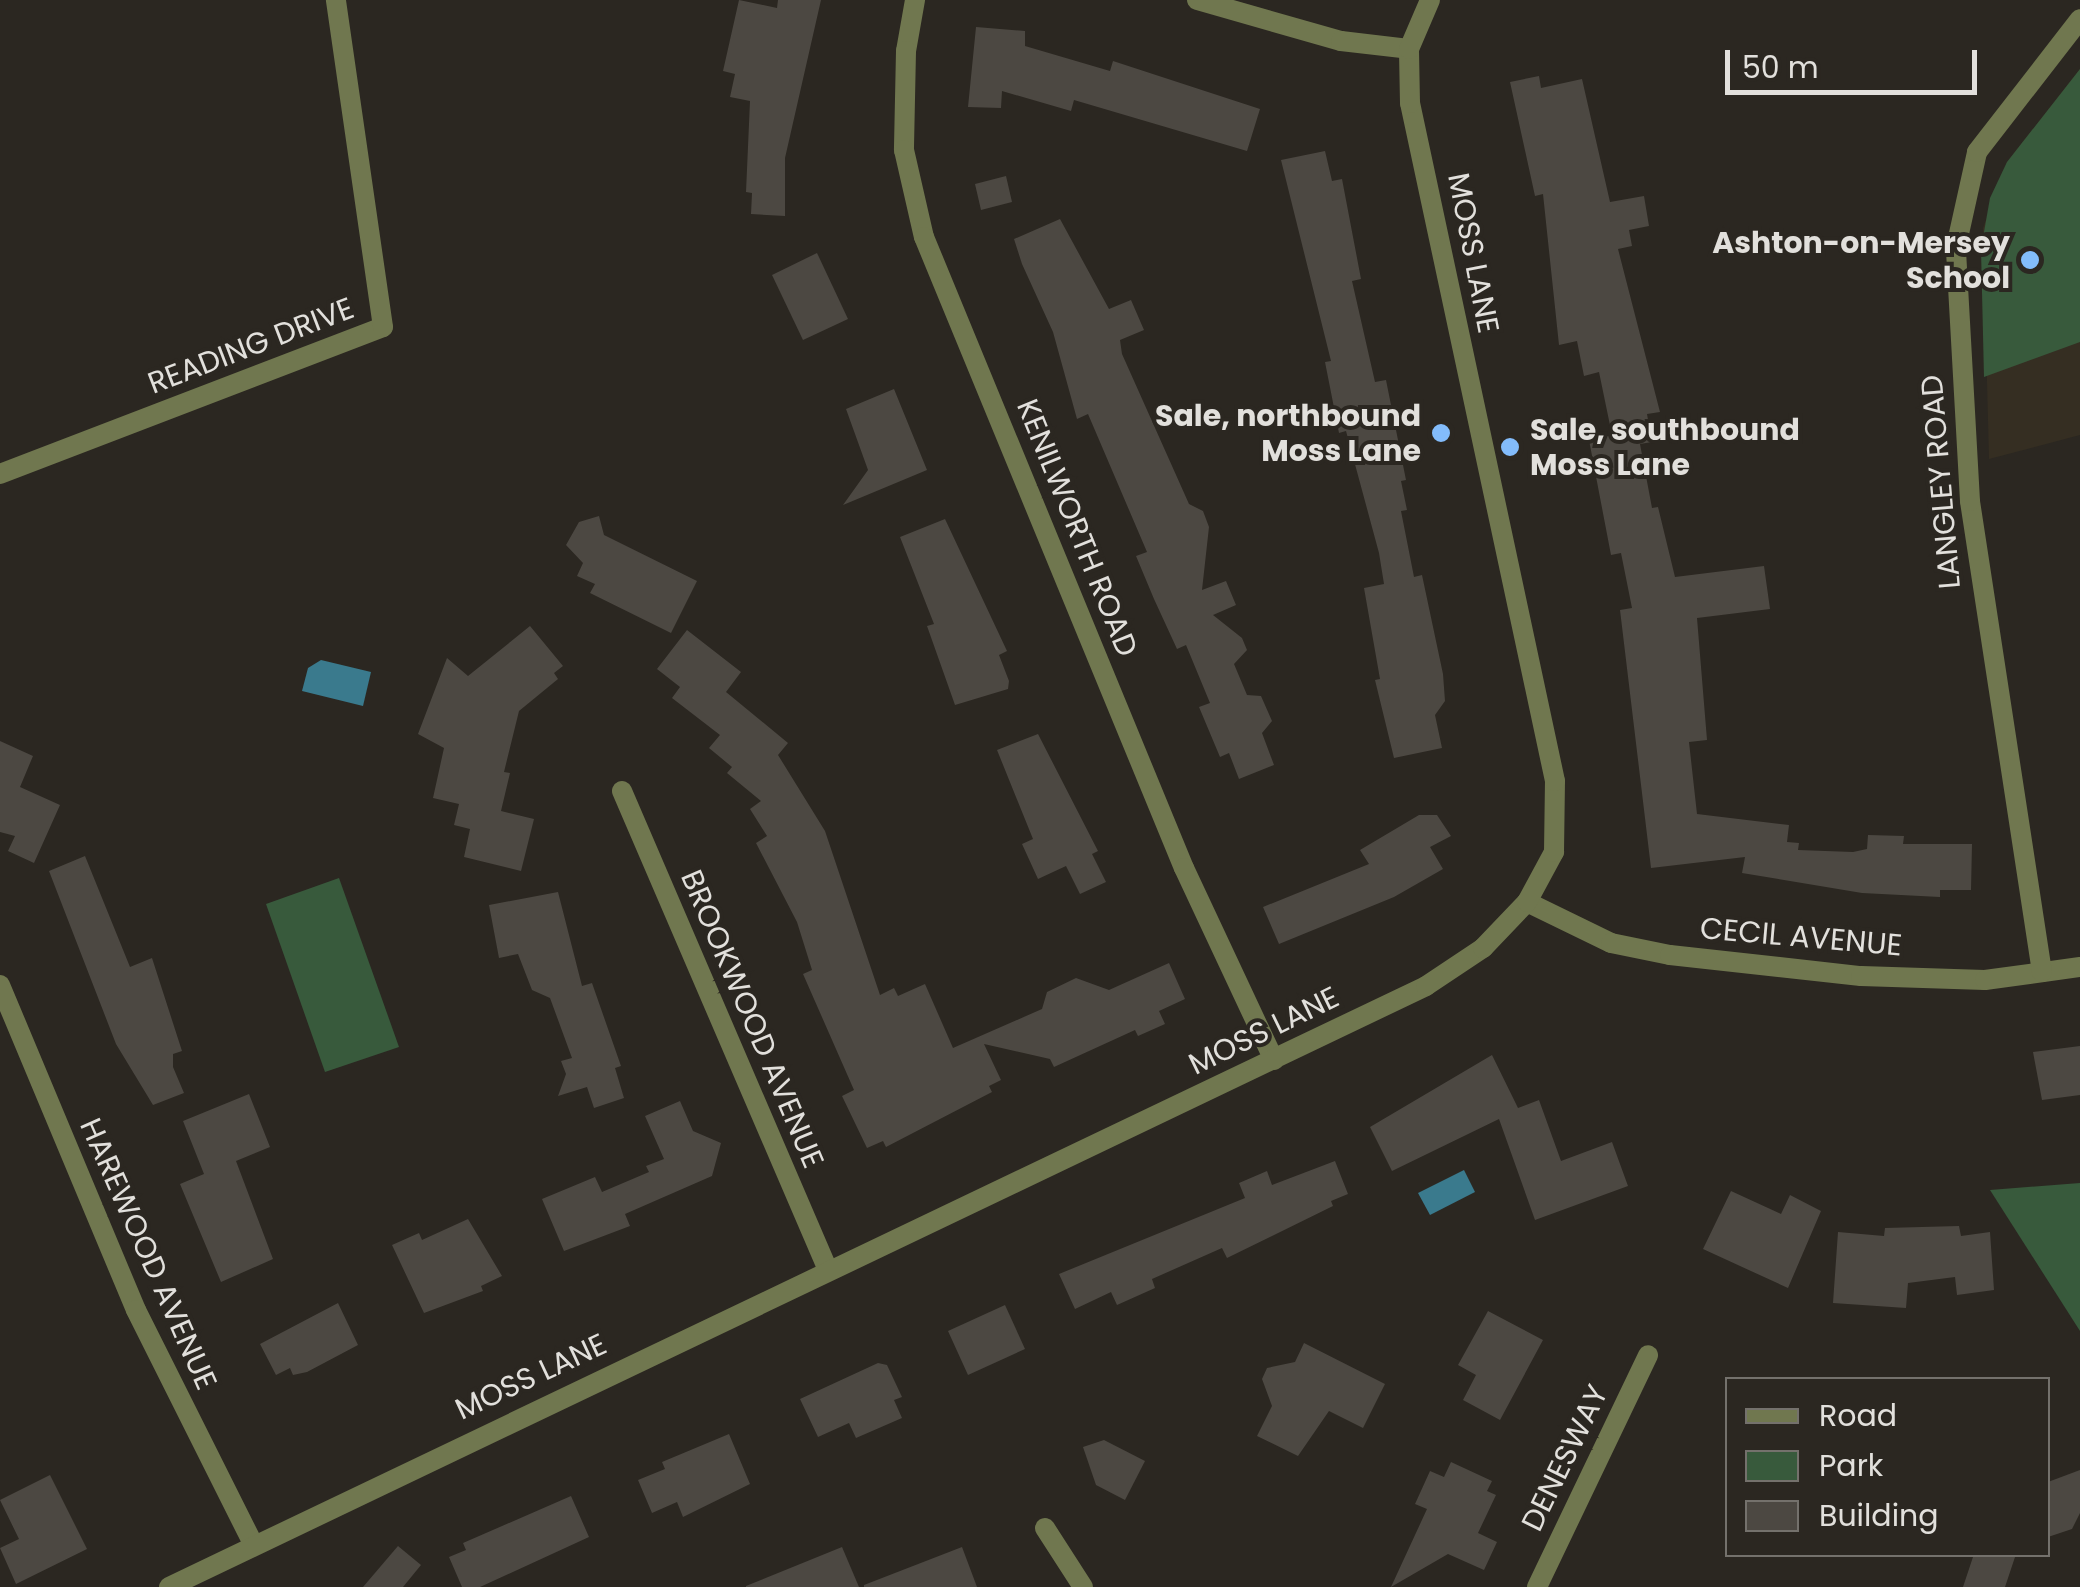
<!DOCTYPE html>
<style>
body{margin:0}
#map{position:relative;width:2080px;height:1587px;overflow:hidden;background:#2b2721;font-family:Poppins,sans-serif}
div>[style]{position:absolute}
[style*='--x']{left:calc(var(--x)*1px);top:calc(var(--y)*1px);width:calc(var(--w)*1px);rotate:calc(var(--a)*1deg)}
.built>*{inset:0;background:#352e22}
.green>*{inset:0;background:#385a3c}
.water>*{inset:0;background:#3a7a8d}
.building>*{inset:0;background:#4c4842}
.minor>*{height:20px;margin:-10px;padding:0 10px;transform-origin:10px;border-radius:10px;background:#70774f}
.tertiary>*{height:20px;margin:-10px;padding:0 10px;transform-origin:10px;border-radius:10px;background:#70774f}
.dots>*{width:28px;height:28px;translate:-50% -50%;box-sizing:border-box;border:5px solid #2b2721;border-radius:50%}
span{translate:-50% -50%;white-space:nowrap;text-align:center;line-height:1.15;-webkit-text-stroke:8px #2b2721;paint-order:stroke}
.poi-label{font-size:30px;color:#e2e0dc;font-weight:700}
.right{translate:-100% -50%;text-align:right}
.left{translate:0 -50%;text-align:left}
.street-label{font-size:30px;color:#e2e0dc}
.legend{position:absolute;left:1725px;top:1377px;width:325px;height:180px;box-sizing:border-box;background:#2b2721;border:2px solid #74716c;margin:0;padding:12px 18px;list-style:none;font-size:30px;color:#e2e0dc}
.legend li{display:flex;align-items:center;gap:20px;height:50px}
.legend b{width:50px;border:2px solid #74716c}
.scale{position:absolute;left:1725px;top:50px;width:252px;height:45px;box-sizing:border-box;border:5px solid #e2e0dc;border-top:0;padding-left:12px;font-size:30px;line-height:35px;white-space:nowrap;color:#e2e0dc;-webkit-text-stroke:8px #2b2721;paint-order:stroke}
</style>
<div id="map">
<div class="built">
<i style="clip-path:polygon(2080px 69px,2080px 435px,1989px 459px,1983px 228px,2007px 162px)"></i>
</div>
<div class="green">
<i style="clip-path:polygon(2080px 69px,2080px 342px,1984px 377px,1981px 249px,1990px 198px,2007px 162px)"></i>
<i style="clip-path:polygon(339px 878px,399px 1047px,325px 1072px,266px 904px)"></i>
<i style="clip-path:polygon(2080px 1183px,2080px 1331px,1990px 1190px)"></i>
</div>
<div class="water">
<i style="clip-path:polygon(321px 660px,371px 672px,363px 706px,302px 691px,308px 668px)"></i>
<i style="clip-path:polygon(1464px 1170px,1475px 1192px,1430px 1215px,1418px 1193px)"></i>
</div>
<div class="building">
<i style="clip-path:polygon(739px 0,777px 8px,778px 0,821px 0,785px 158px,785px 216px,751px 214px,752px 193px,746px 192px,750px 101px,730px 97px,735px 74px,723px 71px)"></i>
<i style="clip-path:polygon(976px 27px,1025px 31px,1025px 46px,1110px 71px,1113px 61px,1260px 109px,1247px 151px,1074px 100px,1071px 111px,1002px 91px,1001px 108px,968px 107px)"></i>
<i style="clip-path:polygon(1539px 76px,1541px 88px,1582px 79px,1610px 202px,1644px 196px,1649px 226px,1629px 230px,1632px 246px,1618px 249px,1660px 412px,1647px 414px,1652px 442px,1640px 444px,1652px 508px,1658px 507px,1675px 577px,1764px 566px,1770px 609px,1697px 618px,1707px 740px,1689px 742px,1697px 814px,1789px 825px,1787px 842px,1799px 843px,1798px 850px,1853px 852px,1867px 849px,1868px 835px,1904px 836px,1903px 844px,1972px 844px,1971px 890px,1940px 890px,1940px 897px,1862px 893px,1742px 873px,1745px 857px,1651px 868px,1620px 610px,1632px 608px,1621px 553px,1611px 555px,1589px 440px,1612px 435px,1599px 372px,1584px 376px,1577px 341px,1559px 345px,1543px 194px,1535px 196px,1510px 82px)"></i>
<i style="clip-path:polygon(1325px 151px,1332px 181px,1342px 179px,1361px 279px,1352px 281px,1375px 382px,1386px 380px,1406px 480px,1401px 481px,1407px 510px,1401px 511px,1414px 577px,1422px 575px,1443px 674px,1445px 701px,1435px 715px,1442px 748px,1394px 758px,1375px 680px,1380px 679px,1364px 588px,1384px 584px,1379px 553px,1346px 431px,1339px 433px,1325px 362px,1331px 361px,1281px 160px)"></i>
<i style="clip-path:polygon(1006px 176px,1012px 202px,981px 210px,975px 184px)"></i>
<i style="clip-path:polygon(1060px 219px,1109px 309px,1131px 300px,1144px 330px,1120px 340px,1122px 354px,1189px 504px,1203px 511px,1209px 527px,1202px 590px,1226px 581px,1236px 605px,1213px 615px,1242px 638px,1247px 650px,1234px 664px,1247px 695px,1261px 696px,1272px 721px,1262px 733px,1274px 765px,1239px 779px,1229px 753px,1220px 757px,1199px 707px,1210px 703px,1186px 645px,1177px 649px,1154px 599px,1136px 556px,1147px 552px,1088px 414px,1077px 419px,1053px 332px,1022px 264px,1014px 239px)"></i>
<i style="clip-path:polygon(817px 253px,848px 319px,803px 340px,772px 275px)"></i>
<i style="clip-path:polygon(894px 389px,927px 470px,843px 505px,868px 470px,846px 409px)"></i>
<i style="clip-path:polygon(599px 516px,604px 535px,697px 581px,671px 633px,590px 593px,595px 584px,577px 576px,583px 563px,566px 545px,579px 522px)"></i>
<i style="clip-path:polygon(945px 519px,1007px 651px,999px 655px,1009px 681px,1008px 689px,955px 705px,927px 626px,934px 624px,900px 537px)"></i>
<i style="clip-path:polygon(530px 626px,563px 666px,554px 673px,558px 679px,519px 711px,504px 772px,510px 773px,501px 811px,534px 819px,521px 871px,464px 857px,470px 829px,454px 825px,459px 804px,433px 798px,444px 748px,418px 734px,447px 658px,468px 676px)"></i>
<i style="clip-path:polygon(687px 630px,741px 672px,726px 692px,788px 743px,778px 755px,825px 831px,880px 995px,894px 988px,898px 996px,925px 984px,953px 1048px,1042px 1009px,1047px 992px,1076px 978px,1109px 990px,1169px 963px,1185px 999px,1159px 1011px,1165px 1024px,1138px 1036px,1135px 1030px,1054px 1067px,1050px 1059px,984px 1044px,1001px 1080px,989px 1086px,992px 1092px,886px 1147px,883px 1141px,867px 1148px,842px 1096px,854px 1090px,803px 974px,812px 970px,797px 922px,756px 843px,767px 836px,750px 809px,761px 801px,727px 773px,732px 767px,709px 748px,720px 735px,672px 698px,680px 687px,657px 669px)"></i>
<i style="clip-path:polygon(1038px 734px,1098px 851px,1092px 854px,1106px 882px,1080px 894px,1066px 866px,1038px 879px,1022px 844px,1033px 839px,997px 750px)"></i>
<i style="clip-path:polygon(0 741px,33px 756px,20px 787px,60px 805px,34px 863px,8px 851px,15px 836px,0 832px)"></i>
<i style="clip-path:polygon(1419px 815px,1437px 815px,1451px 836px,1430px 847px,1443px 869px,1394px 897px,1279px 944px,1263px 907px,1369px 864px,1360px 850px)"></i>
<i style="clip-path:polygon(85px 856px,130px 967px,152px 958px,182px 1051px,173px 1054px,173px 1067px,184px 1093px,153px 1105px,116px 1044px,49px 871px)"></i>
<i style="clip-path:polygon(558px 892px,582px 986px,592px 983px,621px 1066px,615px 1068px,624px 1098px,594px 1108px,587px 1087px,558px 1096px,566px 1074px,561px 1061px,572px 1058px,550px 998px,532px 990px,518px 954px,499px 958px,489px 905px)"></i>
<i style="clip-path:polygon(2080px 1046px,2080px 1095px,2042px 1100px,2033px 1052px)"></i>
<i style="clip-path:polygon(1492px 1055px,1518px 1108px,1539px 1100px,1561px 1161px,1612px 1142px,1628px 1186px,1535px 1220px,1499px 1119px,1392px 1171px,1370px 1127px)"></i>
<i style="clip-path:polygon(249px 1094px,270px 1147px,236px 1161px,273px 1259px,221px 1282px,180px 1184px,204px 1174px,183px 1121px)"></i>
<i style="clip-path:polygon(680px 1101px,693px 1131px,721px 1143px,712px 1176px,625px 1214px,630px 1226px,564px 1251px,542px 1199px,595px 1177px,602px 1192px,649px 1172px,646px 1166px,664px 1159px,645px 1116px)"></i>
<i style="clip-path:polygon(1335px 1161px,1348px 1194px,1331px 1201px,1333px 1206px,1227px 1258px,1222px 1248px,1152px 1279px,1155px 1288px,1117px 1305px,1111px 1292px,1075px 1309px,1059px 1274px,1245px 1198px,1239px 1183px,1267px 1171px,1272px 1185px)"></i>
<i style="clip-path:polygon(1731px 1191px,1781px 1214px,1790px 1195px,1821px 1211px,1788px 1288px,1703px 1249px)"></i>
<i style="clip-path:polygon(468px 1219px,502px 1276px,481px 1286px,483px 1291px,424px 1313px,392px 1245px,419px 1233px,422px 1240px)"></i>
<i style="clip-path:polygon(1959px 1226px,1961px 1236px,1990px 1232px,1994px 1290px,1957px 1295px,1955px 1277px,1908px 1283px,1906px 1308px,1833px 1303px,1838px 1232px,1884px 1236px,1885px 1228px)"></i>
<i style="clip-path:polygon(338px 1303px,358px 1345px,307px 1372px,293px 1375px,290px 1368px,276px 1375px,260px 1344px)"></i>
<i style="clip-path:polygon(1005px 1305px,1025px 1349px,968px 1375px,948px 1331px)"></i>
<i style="clip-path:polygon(1488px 1311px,1543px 1340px,1500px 1420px,1463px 1400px,1476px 1375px,1458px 1365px)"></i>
<i style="clip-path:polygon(1304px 1343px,1385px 1384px,1363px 1428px,1329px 1411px,1298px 1456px,1257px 1436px,1272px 1406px,1262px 1379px,1267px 1368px,1295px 1362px)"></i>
<i style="clip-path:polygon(878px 1363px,887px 1365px,902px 1397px,894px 1400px,902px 1418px,856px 1438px,849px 1423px,818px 1437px,800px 1399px)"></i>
<i style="clip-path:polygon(729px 1434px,750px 1484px,683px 1517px,677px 1502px,652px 1513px,638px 1480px,665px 1469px,662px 1462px)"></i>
<i style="clip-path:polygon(1104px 1440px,1145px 1461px,1125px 1500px,1096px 1485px,1083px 1447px)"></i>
<i style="clip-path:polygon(1451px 1462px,1492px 1481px,1487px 1491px,1496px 1495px,1478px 1533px,1497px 1542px,1484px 1570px,1448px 1554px,1391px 1587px,1427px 1509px,1415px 1504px,1430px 1471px,1444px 1477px)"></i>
<i style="clip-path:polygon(2080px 1470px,2080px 1513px,2072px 1529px,2048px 1537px,2048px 1482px)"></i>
<i style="clip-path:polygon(50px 1475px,87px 1549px,16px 1584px,0 1548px,19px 1539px,0 1500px)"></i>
<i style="clip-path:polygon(571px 1496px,589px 1537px,480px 1587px,462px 1587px,449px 1557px,466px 1550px,463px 1543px)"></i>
<i style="clip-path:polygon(398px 1546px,421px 1565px,403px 1587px,363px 1587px)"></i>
<i style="clip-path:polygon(842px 1547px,859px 1587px,746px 1587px,746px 1586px)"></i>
<i style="clip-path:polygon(962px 1547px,977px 1587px,864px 1587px,864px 1585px)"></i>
<i style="clip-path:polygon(1974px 1554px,2016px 1554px,2005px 1587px,1963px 1587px)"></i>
</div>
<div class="minor">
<i style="--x:915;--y:0;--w:52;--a:100"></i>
<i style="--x:906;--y:51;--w:99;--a:91.2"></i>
<i style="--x:904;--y:150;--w:89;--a:77.1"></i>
<i style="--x:924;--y:237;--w:682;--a:67.61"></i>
<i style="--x:1184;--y:868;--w:212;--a:64.9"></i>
<i style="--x:1197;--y:0;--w:150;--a:15.9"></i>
<i style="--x:1341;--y:41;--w:68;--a:6.7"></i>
<i style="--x:0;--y:474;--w:410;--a:-21"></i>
<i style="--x:383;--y:327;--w:330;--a:-98.2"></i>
<i style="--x:622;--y:791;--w:521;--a:66.73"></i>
<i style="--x:1527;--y:902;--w:93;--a:26"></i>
<i style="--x:1611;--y:943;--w:60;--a:11.5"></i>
<i style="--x:1670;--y:955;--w:192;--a:6.3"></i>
<i style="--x:1861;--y:976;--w:124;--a:1.8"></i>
<i style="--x:1985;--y:980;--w:96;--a:-7.8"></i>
<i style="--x:2042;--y:972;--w:476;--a:-98.7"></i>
<i style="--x:1970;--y:501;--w:254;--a:-93.2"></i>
<i style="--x:1956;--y:247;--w:97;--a:-77.5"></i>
<i style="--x:1977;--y:152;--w:168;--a:-52.2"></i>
<i style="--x:0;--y:985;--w:352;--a:67.3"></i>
<i style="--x:136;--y:1310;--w:259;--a:63.4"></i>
<i style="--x:1045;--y:1528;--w:70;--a:57.2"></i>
<i style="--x:1537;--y:1587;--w:257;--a:-64.4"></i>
</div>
<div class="tertiary">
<i style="--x:169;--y:1587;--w:1393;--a:-25.55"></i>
<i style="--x:1426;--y:986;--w:69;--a:-33.7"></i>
<i style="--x:1483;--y:948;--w:64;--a:-46.3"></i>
<i style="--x:1527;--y:902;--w:57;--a:-61.6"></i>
<i style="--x:1554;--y:852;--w:71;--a:-89.2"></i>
<i style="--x:1555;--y:781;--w:693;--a:-102.07"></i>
<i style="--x:1410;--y:103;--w:54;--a:-91.1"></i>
<i style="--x:1409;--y:49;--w:53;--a:-66.8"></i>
</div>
<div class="dots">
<i style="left:2030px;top:260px;background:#83bcfb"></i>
<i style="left:1441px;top:433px;background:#83bcfb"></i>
<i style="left:1510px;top:447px;background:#83bcfb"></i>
</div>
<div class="poi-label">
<span class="right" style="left:2010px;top:260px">Ashton-on-Mersey<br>School</span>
<span class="right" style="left:1421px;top:433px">Sale, northbound<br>Moss Lane</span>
<span class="left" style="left:1530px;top:447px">Sale, southbound<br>Moss Lane</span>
</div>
<div class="street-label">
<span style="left:1473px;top:253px;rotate:79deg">MOSS LANE</span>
<span style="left:251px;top:346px;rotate:-21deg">READING DRIVE</span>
<span style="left:1941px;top:482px;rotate:-95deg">LANGLEY ROAD</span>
<span style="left:1077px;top:528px;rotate:68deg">KENILWORTH ROAD</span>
<span style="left:1801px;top:937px;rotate:5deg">CECIL AVENUE</span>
<span style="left:752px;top:1019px;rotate:67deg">BROOKWOOD AVENUE</span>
<span style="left:1264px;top:1031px;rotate:-26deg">MOSS LANE</span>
<span style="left:148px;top:1254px;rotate:66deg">HAREWOOD AVENUE</span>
<span style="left:531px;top:1377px;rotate:-25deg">MOSS LANE</span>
<span style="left:1565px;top:1458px;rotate:-64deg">DENESWAY</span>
</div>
<ul class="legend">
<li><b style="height:12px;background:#70774f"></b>Road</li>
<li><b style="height:28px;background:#385a3c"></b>Park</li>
<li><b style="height:28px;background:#4c4842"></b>Building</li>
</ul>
<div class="scale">50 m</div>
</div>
